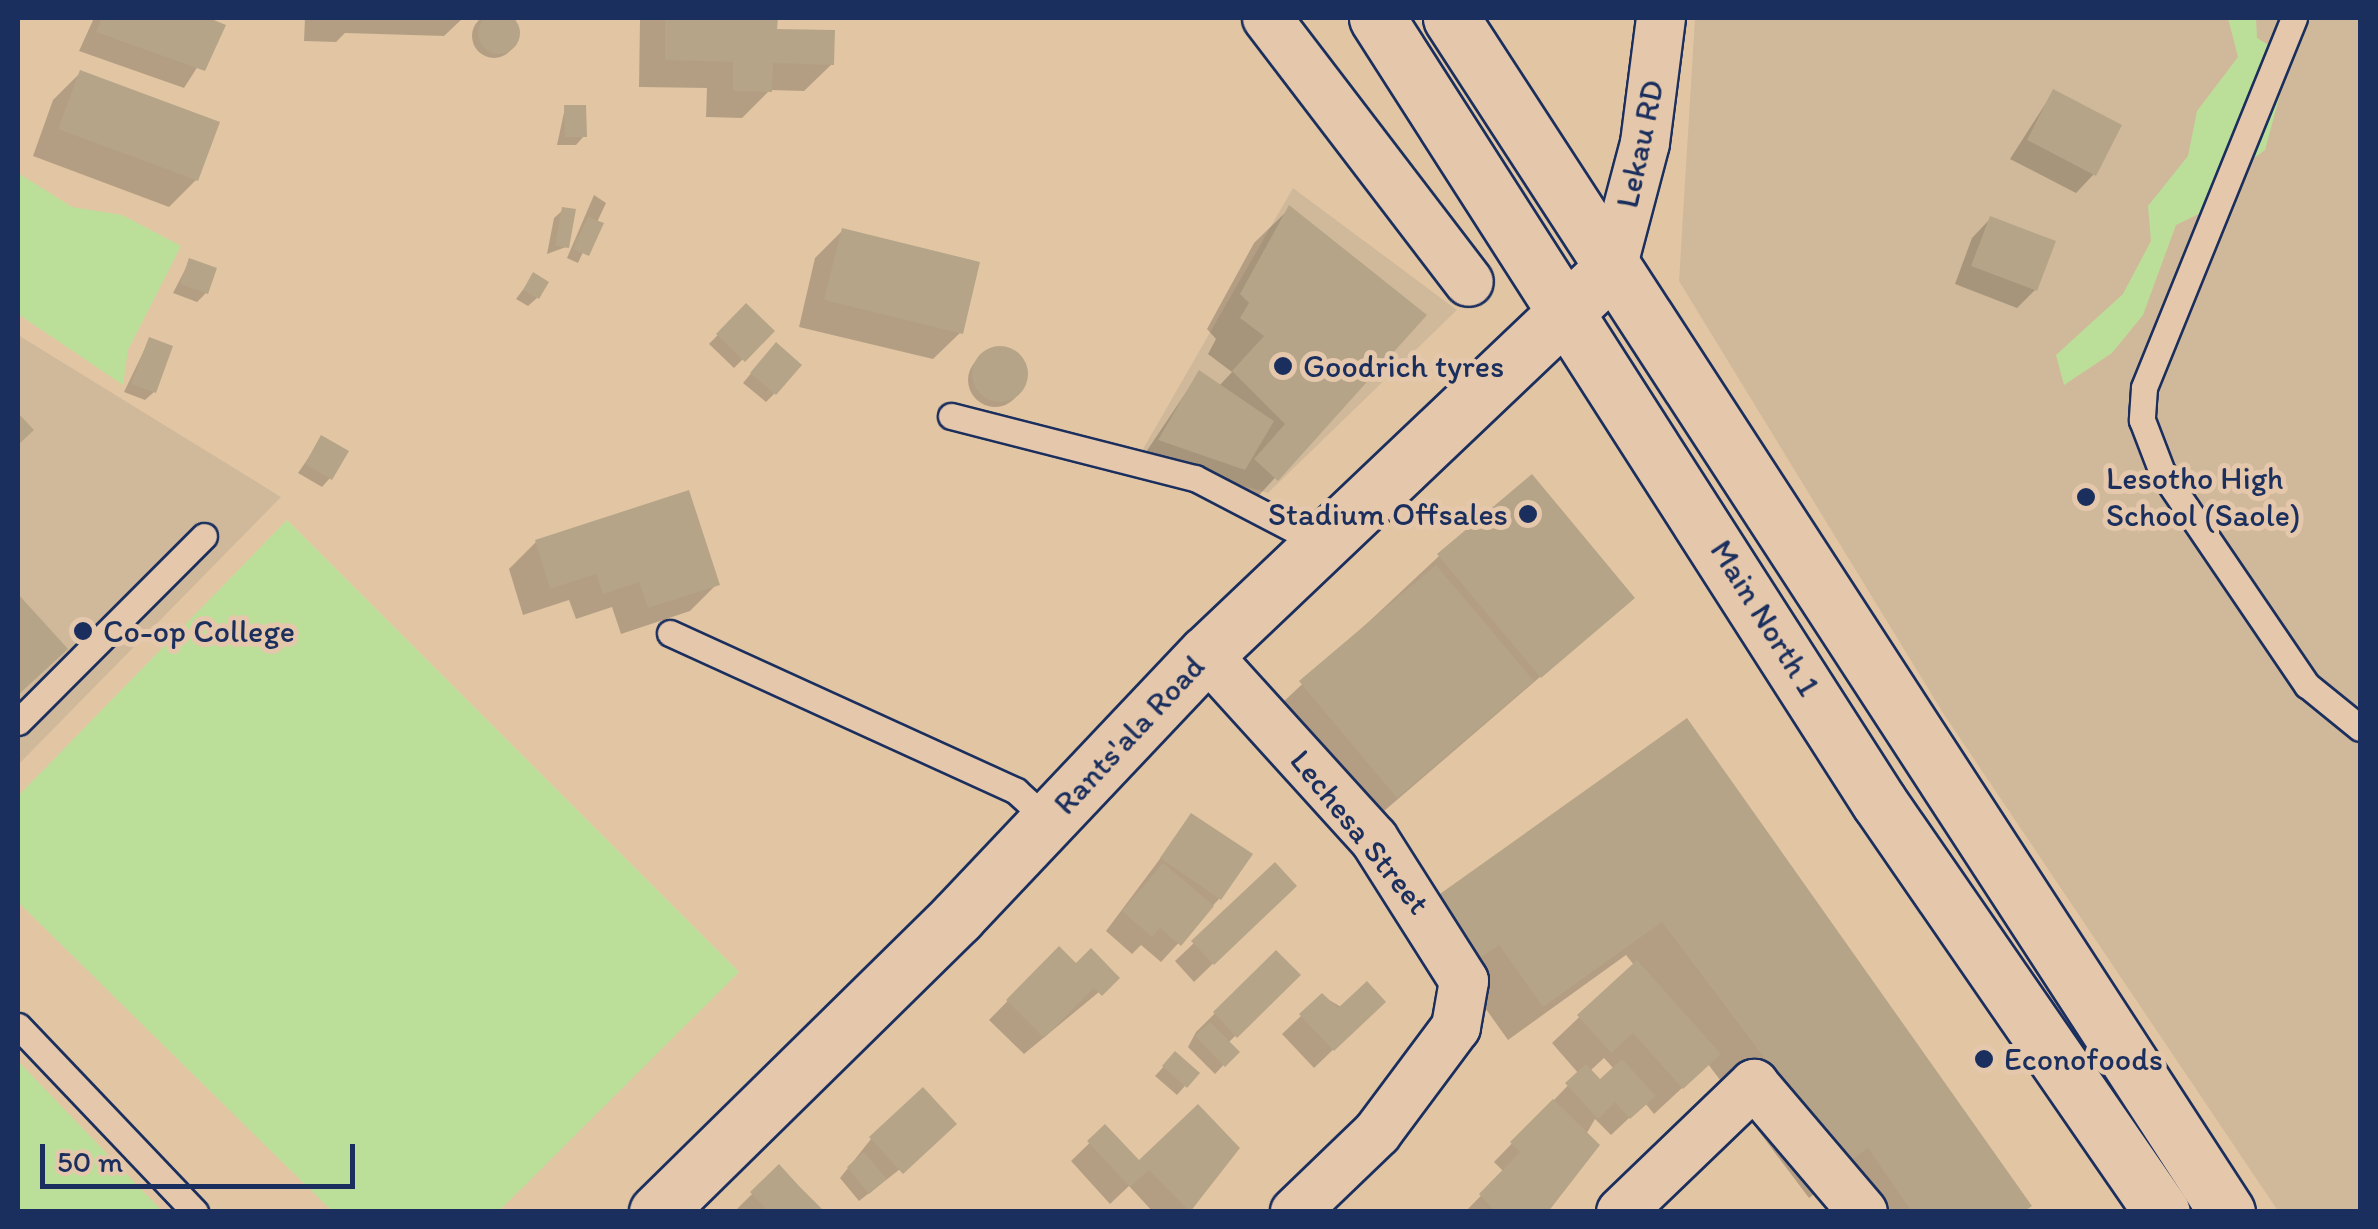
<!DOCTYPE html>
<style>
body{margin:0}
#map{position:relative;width:2378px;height:1229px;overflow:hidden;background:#e2c6a4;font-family:Itim,sans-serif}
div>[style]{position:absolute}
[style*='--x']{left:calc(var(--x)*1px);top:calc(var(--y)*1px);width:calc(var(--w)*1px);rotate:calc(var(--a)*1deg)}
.built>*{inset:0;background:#d0b99a}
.green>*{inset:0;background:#bbdf99}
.shadow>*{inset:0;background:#0003}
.round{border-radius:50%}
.building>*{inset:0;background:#b5a487}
.roads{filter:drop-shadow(2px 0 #1b2f5e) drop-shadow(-2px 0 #1b2f5e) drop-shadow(0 2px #1b2f5e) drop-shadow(0 -2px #1b2f5e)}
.lane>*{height:25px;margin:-12.5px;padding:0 12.5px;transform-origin:12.5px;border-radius:12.5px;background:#e5c8ac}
.street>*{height:48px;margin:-24px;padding:0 24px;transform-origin:24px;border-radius:24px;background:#e5c8ac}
.secondary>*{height:55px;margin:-27.5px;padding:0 27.5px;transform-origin:27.5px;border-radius:27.5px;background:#e5c8ac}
.primary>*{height:55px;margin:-27.5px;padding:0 27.5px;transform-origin:27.5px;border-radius:27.5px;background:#e5c8ac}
.dots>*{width:28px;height:28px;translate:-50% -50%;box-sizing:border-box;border:5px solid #e5c8ac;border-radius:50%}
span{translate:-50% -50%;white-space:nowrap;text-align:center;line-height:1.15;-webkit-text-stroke:10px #e5c8ac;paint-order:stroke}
.street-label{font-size:32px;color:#1b2f5e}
.poi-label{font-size:32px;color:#1b2f5e}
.left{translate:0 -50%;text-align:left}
.right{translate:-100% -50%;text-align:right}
.frame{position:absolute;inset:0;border:20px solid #1b2f5e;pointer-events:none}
.scale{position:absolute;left:40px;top:1144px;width:315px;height:45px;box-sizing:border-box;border:5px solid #1b2f5e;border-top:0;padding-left:12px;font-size:30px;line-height:35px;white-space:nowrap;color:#1b2f5e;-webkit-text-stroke:8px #e5c8ac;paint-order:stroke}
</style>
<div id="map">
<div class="built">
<i style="clip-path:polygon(1695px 18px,2360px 18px,2360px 1211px,2278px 1211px,1943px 713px,1679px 281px)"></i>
<i style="clip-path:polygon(1293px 188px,1457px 310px,1268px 493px,1139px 456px)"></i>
<i style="clip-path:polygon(18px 335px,281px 497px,18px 765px)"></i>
</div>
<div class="green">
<i style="clip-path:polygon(2228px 18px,2256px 18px,2257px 38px,2277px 50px,2285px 76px,2265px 150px,2236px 171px,2213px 207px,2176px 225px,2143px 315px,2112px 353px,2064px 385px,2056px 355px,2123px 294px,2151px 241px,2148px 206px,2188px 156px,2197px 111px,2238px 57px)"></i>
<i style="clip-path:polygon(18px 173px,72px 207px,122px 215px,181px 246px,128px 350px,123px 385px,18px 314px)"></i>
<i style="clip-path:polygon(287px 520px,739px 972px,499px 1211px,332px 1211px,18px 902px,18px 796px)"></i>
<i style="clip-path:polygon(18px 1061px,162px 1211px,18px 1211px)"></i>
</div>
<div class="shadow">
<i class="round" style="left:472px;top:14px;width:44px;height:44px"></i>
<i style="clip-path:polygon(94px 18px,203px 18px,223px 27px,184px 88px,79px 51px)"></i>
<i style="clip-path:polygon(305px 18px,463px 18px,444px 36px,345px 33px,336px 42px,304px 41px)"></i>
<i style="clip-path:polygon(640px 18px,775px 18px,775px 31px,832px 64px,804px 91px,770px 90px,742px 118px,706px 117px,707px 88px,639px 87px)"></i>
<i style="clip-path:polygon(80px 73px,196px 180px,169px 207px,33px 156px,53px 100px)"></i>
<i style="clip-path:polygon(2053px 92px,2094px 174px,2076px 193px,2010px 159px)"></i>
<i style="clip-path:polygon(565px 108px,584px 136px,576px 145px,557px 145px)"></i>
<i style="clip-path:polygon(594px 195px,606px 203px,578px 263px,567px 258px)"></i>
<i style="clip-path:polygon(1289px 209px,1423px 315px,1242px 514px,1142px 458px,1199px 373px,1219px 386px,1232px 372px,1208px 354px,1216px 339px,1207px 329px,1254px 243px)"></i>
<i style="clip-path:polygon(563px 210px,566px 247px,547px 254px,554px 218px)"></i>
<i style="clip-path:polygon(1990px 219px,2035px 290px,2017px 308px,1955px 284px,1972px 238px)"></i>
<i style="clip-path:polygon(842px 231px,961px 332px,933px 359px,799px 327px,815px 258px)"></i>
<i style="clip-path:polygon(190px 260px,206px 293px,197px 302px,173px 293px)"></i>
<i style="clip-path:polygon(534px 275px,537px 298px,528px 306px,516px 299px)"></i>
<i style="clip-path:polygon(746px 306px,771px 331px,734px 368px,709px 344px)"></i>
<i style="clip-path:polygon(149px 340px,154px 392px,145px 400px,124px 392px)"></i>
<i class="round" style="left:968px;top:353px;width:54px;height:54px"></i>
<i style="clip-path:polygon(767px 354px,774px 394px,766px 402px,743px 383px)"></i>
<i style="clip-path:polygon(322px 438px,330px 478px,322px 487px,298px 473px)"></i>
<i style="clip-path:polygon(536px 542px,717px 584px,690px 611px,621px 634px,612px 607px,576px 619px,569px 600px,523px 615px,509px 569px)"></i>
<i style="clip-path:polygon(1439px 556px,1632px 598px,1362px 830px,1266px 718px)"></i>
<i style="clip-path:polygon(evenodd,1687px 722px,2022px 1212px,1853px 1212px,1832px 1181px,1809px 1198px,1708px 1064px,1654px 1114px,1645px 1103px,1611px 1135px,1595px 1119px,1541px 1212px,1465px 1212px,1504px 1172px,1494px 1162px,1579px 1074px,1552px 1043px,1634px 965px,1626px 955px,1508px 1040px,1463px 977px,1445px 990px,1404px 933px,1687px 722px,1604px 1058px,1614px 1069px,1600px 1082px,1590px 1071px,1604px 1058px)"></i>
<i style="clip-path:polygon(1192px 816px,1219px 899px,1161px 962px,1141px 945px,1132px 954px,1106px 931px)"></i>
<i style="clip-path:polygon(1275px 866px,1293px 886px,1194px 982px,1175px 961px)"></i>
<i style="clip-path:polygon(1059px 949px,1076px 966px,1116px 978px,1024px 1054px,989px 1020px)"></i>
<i style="clip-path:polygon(1276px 953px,1297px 975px,1228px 1043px,1236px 1052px,1215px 1074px,1188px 1047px,1196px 1032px)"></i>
<i style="clip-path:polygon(1322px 996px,1364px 1020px,1314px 1068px,1282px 1034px)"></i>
<i style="clip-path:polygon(1167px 1063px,1185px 1086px,1177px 1095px,1155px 1076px)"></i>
<i style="clip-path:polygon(1105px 1128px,1139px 1163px,1236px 1148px,1187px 1212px,1153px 1212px,1129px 1186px,1110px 1204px,1071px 1161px)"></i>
<i style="clip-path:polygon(871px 1139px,935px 1142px,859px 1201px,840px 1178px)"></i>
<i style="clip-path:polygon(779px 1168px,821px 1212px,734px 1212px,752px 1194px)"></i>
</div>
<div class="building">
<i class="round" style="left:478px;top:12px;width:42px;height:42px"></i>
<i style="clip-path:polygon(102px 18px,209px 18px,226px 25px,205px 71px,96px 32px)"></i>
<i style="clip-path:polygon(665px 18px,778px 18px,777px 29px,835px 30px,834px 65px,773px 63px,772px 92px,733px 91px,733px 62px,665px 60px)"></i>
<i style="clip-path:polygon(80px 70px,220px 122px,198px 181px,58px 129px)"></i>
<i style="clip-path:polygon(2053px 89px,2122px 125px,2096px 176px,2027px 140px)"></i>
<i style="clip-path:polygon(564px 105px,586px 105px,587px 137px,565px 137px)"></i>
<i style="clip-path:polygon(1289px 205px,1427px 315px,1278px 481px,1254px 459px,1285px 424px,1232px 371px,1264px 336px,1240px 318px,1249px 303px,1240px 294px)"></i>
<i style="clip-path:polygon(562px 207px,576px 209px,569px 248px,555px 246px)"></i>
<i style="clip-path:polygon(1990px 216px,2056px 241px,2037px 291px,1971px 266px)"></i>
<i style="clip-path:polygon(588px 217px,604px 223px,589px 256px,573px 249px)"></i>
<i style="clip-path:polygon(842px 228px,980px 262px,963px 334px,824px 300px)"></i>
<i style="clip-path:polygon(189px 258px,217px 268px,208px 294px,180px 284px)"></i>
<i style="clip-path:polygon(533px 272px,549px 282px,539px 299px,523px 290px)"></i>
<i style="clip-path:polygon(746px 303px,775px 331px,745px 362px,716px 334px)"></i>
<i style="clip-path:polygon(149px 337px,173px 346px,156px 393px,131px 384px)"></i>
<i style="clip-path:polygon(776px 342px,802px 365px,776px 395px,750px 373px)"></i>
<i class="round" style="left:972px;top:346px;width:56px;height:56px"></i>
<i style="clip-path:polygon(1199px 370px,1274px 421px,1245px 470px,1158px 440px)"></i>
<i style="clip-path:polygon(18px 413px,34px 430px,18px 445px)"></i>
<i style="clip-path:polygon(321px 435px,349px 451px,332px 480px,305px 464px)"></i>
<i style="clip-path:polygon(1532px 474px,1635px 598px,1541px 678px,1437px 554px)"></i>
<i style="clip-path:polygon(689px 490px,720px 585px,648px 608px,639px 582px,603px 594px,596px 574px,550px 589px,535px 540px)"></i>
<i style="clip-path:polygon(1436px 565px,1534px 681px,1397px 798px,1299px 681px)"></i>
<i style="clip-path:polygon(18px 594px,68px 649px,18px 695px)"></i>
<i style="clip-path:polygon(1687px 718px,2032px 1206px,2023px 1212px,1912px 1212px,1868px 1148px,1845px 1165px,1662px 922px,1543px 1007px,1499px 945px,1481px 957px,1437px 896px)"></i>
<i style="clip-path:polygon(1191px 813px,1253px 854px,1221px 900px,1160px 858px)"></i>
<i style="clip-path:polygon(1275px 862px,1297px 886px,1214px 965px,1191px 941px)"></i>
<i style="clip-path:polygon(1163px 863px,1214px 906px,1181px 946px,1160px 928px,1152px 937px,1122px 911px)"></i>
<i style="clip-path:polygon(1059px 946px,1076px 963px,1091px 948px,1120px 978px,1102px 996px,1094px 988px,1044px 1038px,1006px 1000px)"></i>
<i style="clip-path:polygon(1276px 950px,1301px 975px,1237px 1038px,1213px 1012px)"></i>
<i style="clip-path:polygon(1637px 960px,1721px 1054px,1683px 1089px,1633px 1033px,1611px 1053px,1577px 1015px)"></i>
<i style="clip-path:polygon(1367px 981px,1386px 1002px,1334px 1051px,1299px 1014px,1322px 993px,1338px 1008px)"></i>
<i style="clip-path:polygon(1210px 1022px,1240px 1052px,1225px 1067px,1195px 1036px)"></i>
<i style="clip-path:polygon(1175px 1051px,1200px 1073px,1187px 1088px,1162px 1066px)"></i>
<i style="clip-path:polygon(1622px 1059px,1656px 1096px,1630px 1119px,1615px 1102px,1598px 1119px,1565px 1083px,1586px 1064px,1600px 1079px)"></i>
<i style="clip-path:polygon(923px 1087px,957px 1124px,903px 1174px,869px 1137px)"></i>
<i style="clip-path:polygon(1553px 1099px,1600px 1145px,1548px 1212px,1496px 1212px,1479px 1194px,1520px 1152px,1510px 1142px)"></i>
<i style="clip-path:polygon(1198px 1104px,1240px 1148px,1190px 1212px,1149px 1170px,1130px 1187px,1087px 1141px,1105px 1124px,1139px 1160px)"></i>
<i style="clip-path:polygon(864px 1152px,887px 1179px,869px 1194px,847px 1167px)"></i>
<i style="clip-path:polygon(779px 1164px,799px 1186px,825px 1212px,769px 1212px,750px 1192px)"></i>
</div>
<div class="roads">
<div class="lane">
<i style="--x:2294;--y:18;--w:399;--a:112.1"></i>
<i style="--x:2144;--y:388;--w:32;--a:94"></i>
<i style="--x:2142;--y:420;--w:56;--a:69"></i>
<i style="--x:2162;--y:472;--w:258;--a:55.8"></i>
<i style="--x:2307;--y:685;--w:68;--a:39.1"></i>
<i style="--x:951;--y:416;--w:252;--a:14.3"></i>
<i style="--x:1195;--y:478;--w:141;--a:27.5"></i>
<i style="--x:670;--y:633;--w:380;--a:24.5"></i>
<i style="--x:1016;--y:791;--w:45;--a:42.3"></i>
<i style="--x:18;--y:722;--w:263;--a:-45"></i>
<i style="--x:18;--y:1026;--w:257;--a:46.4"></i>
</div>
<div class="street">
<i style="--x:1267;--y:18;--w:332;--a:52.6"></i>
<i style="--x:1612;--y:268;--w:129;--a:-75.2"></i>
<i style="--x:1645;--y:143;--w:126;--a:-82.7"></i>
<i style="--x:1206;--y:654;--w:250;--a:47.8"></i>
<i style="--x:1374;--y:839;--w:168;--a:57.6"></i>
<i style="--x:1464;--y:981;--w:47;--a:99.9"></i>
<i style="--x:1456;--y:1027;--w:132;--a:126.7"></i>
<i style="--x:1377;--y:1133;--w:114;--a:136.1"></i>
<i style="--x:1621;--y:1212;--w:185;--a:-43.9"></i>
<i style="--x:1754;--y:1084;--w:168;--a:49.6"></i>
</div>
<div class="secondary">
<i style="--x:657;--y:1212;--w:421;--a:-44.5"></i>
<i style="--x:957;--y:917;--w:362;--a:-46.6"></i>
<i style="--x:1206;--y:654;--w:560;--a:-43.55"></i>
</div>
<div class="primary">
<i style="--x:1377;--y:18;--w:931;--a:57.37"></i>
<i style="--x:1879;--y:802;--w:498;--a:55.4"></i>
<i style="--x:1451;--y:18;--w:1424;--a:56.98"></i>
</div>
</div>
<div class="dots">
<i style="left:1283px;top:366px;background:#1b2f5e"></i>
<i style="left:2086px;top:497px;background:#1b2f5e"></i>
<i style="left:1528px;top:514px;background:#1b2f5e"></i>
<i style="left:83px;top:631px;background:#1b2f5e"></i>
<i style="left:1984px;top:1059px;background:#1b2f5e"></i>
</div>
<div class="street-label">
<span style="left:1640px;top:144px;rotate:-78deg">Lekau RD</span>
<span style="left:1765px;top:618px;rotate:58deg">Main North 1</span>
<span style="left:1129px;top:735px;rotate:-47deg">Rants'ala Road</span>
<span style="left:1360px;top:832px;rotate:51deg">Lechesa Street</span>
</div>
<div class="poi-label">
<span class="left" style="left:1303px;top:366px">Goodrich tyres</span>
<span class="left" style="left:2106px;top:497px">Lesotho High<br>School (Saole)</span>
<span class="right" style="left:1508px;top:514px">Stadium Offsales</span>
<span class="left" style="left:103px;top:631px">Co-op College</span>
<span class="left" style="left:2004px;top:1059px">Econofoods</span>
</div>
<div class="frame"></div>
<div class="scale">50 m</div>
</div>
